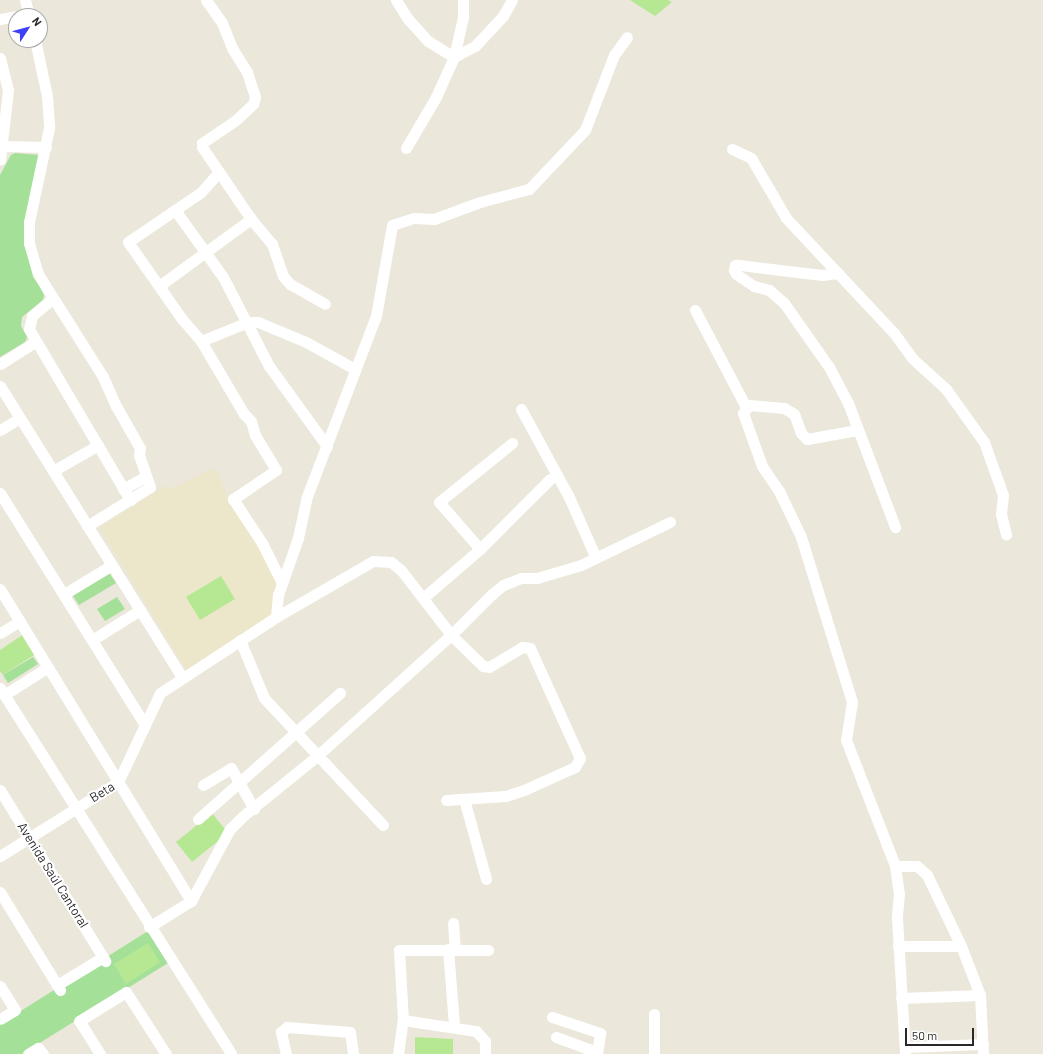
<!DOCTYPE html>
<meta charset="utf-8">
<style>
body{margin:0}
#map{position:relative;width:1043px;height:1054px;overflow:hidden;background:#ebe7db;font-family:Barlow,sans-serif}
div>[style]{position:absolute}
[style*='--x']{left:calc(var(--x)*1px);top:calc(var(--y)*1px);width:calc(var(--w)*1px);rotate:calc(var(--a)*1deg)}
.education>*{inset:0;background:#ece7ca}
.green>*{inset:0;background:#a4e098}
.pitch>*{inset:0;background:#b6e894}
.minor>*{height:11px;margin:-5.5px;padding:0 5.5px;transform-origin:5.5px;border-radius:5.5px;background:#fff}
span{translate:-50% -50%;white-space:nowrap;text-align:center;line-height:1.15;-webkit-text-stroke:4px #fff;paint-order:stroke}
.street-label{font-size:13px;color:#292929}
.north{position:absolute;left:8px;top:8px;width:40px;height:40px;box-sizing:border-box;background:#fff;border:1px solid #a9a9a9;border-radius:50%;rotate:54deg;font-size:11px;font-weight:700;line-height:16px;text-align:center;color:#292929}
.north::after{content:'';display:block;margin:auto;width:14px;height:18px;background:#3d40f5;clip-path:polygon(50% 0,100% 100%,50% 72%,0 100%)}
.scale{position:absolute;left:905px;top:1028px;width:69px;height:18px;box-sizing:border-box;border:2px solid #292929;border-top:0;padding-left:5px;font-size:12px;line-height:14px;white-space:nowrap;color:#292929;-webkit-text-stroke:3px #fff;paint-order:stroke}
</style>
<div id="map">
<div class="education">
<i style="clip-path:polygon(212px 469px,218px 471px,228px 498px,258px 544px,276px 582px,275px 612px,189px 671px,186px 669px,99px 527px,167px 485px,170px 490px)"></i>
</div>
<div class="green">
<i style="clip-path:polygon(15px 153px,39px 155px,29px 201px,32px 271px,44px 295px,43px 300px,22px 317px,21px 326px,27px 337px,25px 342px,0 357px,0 175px,11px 155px)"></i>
<i style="clip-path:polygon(108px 571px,116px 583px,79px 605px,71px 593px)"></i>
<i style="clip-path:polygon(117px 597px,125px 609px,105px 621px,97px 609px)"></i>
<i style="clip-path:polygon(33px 657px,38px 664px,8px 683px,3px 675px)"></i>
<i style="clip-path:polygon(148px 931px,168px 963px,22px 1054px,0 1054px,0 1024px)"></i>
</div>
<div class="pitch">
<i style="clip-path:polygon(630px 0,668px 0,672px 2px,655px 16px)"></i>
<i style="clip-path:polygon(221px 576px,235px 599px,200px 620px,186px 597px)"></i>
<i style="clip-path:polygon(24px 634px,37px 653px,3px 675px,0 671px,0 650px)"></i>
<i style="clip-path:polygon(212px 813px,228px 833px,192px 862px,176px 842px)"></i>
<i style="clip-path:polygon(148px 943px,160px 962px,126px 984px,114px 964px)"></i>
<i style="clip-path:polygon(415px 1037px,453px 1039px,453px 1054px,415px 1054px)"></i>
</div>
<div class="minor">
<i style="--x:25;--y:0;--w:16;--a:76"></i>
<i style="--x:206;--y:0;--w:28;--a:55"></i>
<i style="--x:222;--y:23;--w:27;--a:68"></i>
<i style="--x:232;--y:48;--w:28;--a:58"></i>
<i style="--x:247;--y:72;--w:26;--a:72"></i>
<i style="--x:255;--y:97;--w:7;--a:106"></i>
<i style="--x:253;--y:104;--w:23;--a:137"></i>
<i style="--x:236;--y:120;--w:41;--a:145.9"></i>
<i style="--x:202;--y:143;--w:4;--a:90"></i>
<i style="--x:202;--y:147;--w:87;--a:55.8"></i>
<i style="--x:251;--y:219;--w:33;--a:50"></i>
<i style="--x:272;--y:244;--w:34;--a:71"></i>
<i style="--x:283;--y:276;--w:11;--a:49"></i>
<i style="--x:290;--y:284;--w:40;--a:29.7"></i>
<i style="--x:396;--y:0;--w:22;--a:58"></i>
<i style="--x:408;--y:19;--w:30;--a:48"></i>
<i style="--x:428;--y:41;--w:31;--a:32"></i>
<i style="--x:454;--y:57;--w:24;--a:-28"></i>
<i style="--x:475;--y:46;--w:41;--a:-47"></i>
<i style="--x:503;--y:16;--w:18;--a:-61"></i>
<i style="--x:0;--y:19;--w:28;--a:-10"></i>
<i style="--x:35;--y:40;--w:57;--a:77.9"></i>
<i style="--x:47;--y:96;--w:32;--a:86"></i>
<i style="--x:49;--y:128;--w:96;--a:102"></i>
<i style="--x:29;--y:222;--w:21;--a:90"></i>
<i style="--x:29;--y:243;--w:32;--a:74"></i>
<i style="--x:38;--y:274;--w:122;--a:57.7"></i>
<i style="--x:103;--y:377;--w:32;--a:66"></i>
<i style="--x:116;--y:406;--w:48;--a:60.3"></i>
<i style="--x:140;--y:448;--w:7;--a:98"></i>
<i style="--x:139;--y:455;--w:34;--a:71"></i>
<i style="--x:150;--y:487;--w:74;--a:148.2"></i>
<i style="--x:0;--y:58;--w:33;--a:76"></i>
<i style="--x:8;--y:90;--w:70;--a:96.5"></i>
<i style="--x:2;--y:146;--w:44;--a:1.3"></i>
<i style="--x:406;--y:148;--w:59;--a:-59.5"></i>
<i style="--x:436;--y:97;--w:44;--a:-65.8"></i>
<i style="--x:454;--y:57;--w:41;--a:-77.3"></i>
<i style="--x:463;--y:17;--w:17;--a:-90"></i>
<i style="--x:732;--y:149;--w:21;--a:25"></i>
<i style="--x:751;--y:158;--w:69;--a:59.7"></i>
<i style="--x:786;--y:218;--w:158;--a:46.8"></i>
<i style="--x:894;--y:333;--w:32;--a:54"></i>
<i style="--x:913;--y:359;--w:45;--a:42.3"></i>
<i style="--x:946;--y:389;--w:65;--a:54.4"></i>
<i style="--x:984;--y:442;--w:56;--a:70.3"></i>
<i style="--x:1003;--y:495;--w:19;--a:96"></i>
<i style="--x:1001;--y:514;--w:21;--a:76"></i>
<i style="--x:219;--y:172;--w:28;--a:132"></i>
<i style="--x:200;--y:193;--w:87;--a:145.8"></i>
<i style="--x:128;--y:242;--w:94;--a:55"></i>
<i style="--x:182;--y:319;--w:29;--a:49"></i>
<i style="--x:201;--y:341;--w:85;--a:59.5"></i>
<i style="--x:244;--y:414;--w:10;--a:45"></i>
<i style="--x:251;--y:421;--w:15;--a:74"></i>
<i style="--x:255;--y:435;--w:41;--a:59"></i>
<i style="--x:276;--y:470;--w:52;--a:146"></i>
<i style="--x:233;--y:499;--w:53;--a:56.6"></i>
<i style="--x:262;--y:543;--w:45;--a:63.4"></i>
<i style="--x:175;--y:210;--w:82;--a:54.4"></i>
<i style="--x:223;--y:277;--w:100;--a:62.7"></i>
<i style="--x:269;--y:366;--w:99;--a:54.1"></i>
<i style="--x:838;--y:273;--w:16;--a:173"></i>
<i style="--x:822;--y:275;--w:84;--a:-173.1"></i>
<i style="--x:739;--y:265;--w:4;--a:180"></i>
<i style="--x:735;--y:265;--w:5;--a:101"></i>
<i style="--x:734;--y:270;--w:4;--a:63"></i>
<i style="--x:736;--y:274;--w:22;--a:34"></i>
<i style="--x:754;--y:286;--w:16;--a:15"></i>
<i style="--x:769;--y:290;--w:20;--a:41"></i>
<i style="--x:784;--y:303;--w:78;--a:54.9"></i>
<i style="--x:829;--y:367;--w:41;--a:62.2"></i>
<i style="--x:848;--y:403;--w:133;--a:69.2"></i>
<i style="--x:159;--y:286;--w:114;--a:-36.1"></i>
<i style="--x:52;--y:299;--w:26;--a:140"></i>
<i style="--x:32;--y:316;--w:13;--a:103"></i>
<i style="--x:29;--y:329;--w:199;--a:59.4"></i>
<i style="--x:695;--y:310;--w:110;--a:62.3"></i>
<i style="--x:201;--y:341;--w:51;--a:-22"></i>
<i style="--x:248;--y:322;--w:10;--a:0"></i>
<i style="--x:258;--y:322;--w:52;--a:22.6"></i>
<i style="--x:306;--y:342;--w:56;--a:28.9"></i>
<i style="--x:0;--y:364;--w:41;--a:-32.2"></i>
<i style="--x:0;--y:386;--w:343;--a:58"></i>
<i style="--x:521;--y:409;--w:100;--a:61.4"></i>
<i style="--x:569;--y:497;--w:64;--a:66.2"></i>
<i style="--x:0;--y:430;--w:23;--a:-31"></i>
<i style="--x:857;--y:430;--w:51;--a:169.8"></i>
<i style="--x:807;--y:439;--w:8;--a:-135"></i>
<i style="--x:801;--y:433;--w:20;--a:-110"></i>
<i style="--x:794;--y:414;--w:12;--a:-149"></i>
<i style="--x:784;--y:408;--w:35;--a:-175"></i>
<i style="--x:749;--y:405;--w:10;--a:127"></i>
<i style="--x:743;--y:413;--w:56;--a:70.3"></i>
<i style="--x:762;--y:466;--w:30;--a:56"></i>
<i style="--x:779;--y:491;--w:51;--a:64.4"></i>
<i style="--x:801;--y:537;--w:173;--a:72.8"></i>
<i style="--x:852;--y:702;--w:38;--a:99"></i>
<i style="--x:846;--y:740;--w:135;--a:68.7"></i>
<i style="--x:895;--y:866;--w:27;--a:82"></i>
<i style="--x:899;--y:893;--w:25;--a:95"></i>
<i style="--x:897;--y:918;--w:136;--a:86.6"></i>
<i style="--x:53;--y:471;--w:52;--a:-30"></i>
<i style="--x:123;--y:489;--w:26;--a:-29"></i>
<i style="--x:0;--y:493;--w:274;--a:58"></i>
<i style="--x:480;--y:549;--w:62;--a:-131.1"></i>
<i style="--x:439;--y:502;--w:94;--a:-38.9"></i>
<i style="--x:0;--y:589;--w:366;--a:58.5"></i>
<i style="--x:64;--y:594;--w:56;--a:-31.1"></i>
<i style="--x:423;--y:598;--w:75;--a:-40.7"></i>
<i style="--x:480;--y:549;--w:99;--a:-45"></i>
<i style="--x:276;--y:617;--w:22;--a:-85"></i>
<i style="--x:278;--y:595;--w:60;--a:-70.7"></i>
<i style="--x:298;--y:538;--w:40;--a:-78"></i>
<i style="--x:306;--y:499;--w:196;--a:-69.1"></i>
<i style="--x:376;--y:316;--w:92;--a:-80"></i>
<i style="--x:392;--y:225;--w:23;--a:-18"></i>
<i style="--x:414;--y:218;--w:20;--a:3"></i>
<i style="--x:434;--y:219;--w:49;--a:-20.3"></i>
<i style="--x:480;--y:202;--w:51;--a:-14.9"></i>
<i style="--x:529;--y:189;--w:81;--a:-46.5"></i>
<i style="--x:585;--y:130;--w:80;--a:-68.9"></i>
<i style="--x:614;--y:55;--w:22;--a:-54"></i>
<i style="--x:0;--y:633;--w:23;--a:-31"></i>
<i style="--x:92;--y:640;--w:57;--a:-32"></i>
<i style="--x:240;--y:640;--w:63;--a:67.5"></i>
<i style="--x:264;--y:698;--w:174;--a:46.9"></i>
<i style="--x:0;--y:688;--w:433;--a:57.7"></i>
<i style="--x:4;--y:695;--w:52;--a:-32.5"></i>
<i style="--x:203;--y:785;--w:33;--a:-31"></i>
<i style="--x:231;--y:768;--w:47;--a:60.7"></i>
<i style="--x:0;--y:790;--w:201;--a:58.4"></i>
<i style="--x:464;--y:799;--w:83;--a:74.6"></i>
<i style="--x:198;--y:819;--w:190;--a:-41.6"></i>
<i style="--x:0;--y:856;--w:139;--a:-32.1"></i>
<i style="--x:118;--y:782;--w:98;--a:-64.7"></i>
<i style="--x:160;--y:693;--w:139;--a:-33.2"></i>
<i style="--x:276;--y:617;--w:112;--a:-30"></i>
<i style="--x:373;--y:561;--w:18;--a:3"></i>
<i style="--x:391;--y:562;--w:13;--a:39"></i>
<i style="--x:401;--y:570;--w:82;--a:52.4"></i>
<i style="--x:451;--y:635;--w:45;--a:44.1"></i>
<i style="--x:483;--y:666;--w:6;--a:9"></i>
<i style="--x:489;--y:667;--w:39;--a:-31"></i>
<i style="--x:522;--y:647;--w:8;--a:7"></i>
<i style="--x:530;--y:648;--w:121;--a:65.6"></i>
<i style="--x:580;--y:758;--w:10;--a:119"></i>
<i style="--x:575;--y:767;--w:56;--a:155.7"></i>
<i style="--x:524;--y:790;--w:20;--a:162"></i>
<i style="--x:505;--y:796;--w:59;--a:176.1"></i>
<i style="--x:895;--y:866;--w:22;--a:0"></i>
<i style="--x:917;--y:866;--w:13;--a:42"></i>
<i style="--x:927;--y:875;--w:79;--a:64.4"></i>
<i style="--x:961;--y:946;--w:53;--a:68.8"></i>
<i style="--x:980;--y:995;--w:59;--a:87.1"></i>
<i style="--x:0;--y:892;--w:115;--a:58.5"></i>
<i style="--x:453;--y:923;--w:26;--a:86"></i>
<i style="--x:149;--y:927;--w:49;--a:-31.8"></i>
<i style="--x:191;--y:901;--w:82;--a:-61.6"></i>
<i style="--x:230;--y:829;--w:18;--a:-45"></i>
<i style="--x:243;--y:816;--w:95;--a:-39"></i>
<i style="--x:317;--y:756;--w:181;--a:-42.1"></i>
<i style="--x:451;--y:635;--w:58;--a:-45"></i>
<i style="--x:492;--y:594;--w:14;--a:-39"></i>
<i style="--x:503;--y:585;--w:19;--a:-21"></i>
<i style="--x:521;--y:578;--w:16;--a:0"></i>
<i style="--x:537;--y:578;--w:46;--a:-16.5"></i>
<i style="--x:581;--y:565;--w:99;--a:-25.8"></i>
<i style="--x:898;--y:946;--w:63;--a:0"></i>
<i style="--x:448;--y:949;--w:76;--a:85.5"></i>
<i style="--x:57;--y:985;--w:54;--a:-31.3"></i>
<i style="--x:0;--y:986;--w:28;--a:58"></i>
<i style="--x:15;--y:1010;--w:17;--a:149"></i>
<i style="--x:901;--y:998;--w:79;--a:-2.2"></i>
<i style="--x:552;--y:1017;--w:51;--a:18.4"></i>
<i style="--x:600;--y:1033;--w:21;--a:98"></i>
<i style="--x:403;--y:1020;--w:74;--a:8.6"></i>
<i style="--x:476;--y:1031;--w:13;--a:48"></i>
<i style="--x:485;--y:1041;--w:13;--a:90"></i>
<i style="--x:556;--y:1037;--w:44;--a:20.1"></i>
<i style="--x:905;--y:1047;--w:78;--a:-2.2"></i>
<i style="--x:28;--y:1054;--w:12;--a:-31"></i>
<i style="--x:38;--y:1048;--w:8;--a:50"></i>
<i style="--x:100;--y:1054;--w:39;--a:-122"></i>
<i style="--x:79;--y:1021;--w:55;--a:-31.7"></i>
<i style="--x:126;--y:992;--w:74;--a:57.2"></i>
<i style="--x:286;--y:1054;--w:23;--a:-103"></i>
<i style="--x:281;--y:1032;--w:8;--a:-40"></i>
<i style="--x:287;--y:1027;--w:63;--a:4.5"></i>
<i style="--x:350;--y:1032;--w:22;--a:82"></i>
<i style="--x:398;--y:1054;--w:34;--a:-82"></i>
<i style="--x:403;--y:1020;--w:70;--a:-93.3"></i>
<i style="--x:399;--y:950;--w:89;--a:0"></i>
<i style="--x:654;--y:1054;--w:40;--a:-90"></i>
</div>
<div class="street-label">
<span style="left:102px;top:792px;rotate:-32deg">Beta</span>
<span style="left:53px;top:875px;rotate:58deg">Avenida Saúl Cantoral</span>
</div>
<div class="north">N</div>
<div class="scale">50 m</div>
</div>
